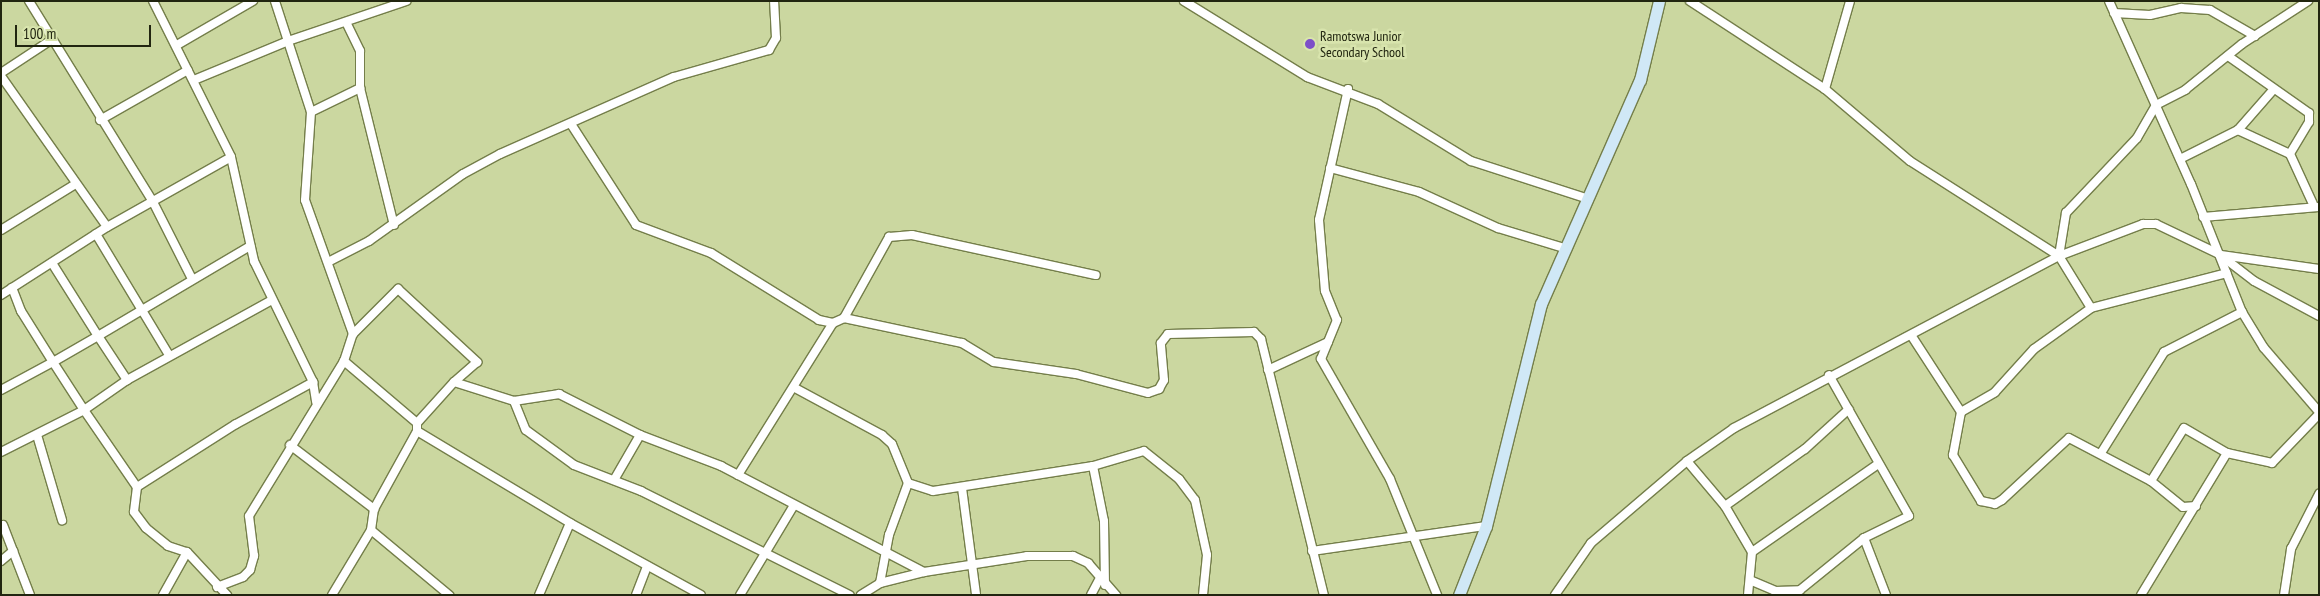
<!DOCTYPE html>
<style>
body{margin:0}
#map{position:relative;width:2320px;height:596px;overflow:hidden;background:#cbd7a0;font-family:"PT Sans Narrow",sans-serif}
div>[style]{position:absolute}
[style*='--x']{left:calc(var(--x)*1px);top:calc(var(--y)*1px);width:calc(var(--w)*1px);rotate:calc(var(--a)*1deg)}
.roads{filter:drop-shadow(1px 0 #747e4a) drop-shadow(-1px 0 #747e4a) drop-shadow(0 1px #747e4a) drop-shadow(0 -1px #747e4a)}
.street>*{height:8px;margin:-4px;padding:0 4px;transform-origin:4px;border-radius:4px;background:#fff}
.secondary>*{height:11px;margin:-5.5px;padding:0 5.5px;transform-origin:5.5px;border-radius:5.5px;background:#d0e8f6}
.dots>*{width:14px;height:14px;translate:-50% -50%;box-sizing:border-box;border:2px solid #d8e4ad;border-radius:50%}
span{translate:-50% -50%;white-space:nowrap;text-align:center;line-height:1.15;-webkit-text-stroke:5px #d8e4ad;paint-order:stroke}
.poi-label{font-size:14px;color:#212510}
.left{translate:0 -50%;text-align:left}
.frame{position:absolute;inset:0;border:2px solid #212510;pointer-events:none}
.scale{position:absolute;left:15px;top:25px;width:136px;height:22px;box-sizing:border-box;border:2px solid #212510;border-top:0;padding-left:6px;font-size:15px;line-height:18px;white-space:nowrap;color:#212510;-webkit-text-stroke:4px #d8e4ad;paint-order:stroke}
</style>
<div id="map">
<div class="roads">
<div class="street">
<i style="--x:29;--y:1;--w:234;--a:58.3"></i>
<i style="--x:152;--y:200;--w:89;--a:63.1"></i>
<i style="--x:153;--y:1;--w:174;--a:63.4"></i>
<i style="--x:231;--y:157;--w:107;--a:77.5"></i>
<i style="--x:254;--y:261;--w:135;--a:64"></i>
<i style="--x:313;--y:382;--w:20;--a:81"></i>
<i style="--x:1184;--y:1;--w:145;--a:31.7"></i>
<i style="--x:1307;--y:77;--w:76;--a:20.8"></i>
<i style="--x:1378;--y:104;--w:109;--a:31.5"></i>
<i style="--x:1471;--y:161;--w:124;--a:17.9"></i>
<i style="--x:1690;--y:1;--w:161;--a:33.1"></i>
<i style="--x:1825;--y:89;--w:111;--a:40.3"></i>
<i style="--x:1910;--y:161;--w:177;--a:32.5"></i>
<i style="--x:2059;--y:256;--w:90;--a:-20.9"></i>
<i style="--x:2143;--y:224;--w:13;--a:0"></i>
<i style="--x:2156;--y:224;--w:70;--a:25.5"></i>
<i style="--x:2219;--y:254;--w:44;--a:37.6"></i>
<i style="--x:2254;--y:281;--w:74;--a:28.3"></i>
<i style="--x:2109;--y:1;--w:201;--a:65.9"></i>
<i style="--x:2191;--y:184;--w:138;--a:68.3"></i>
<i style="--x:2242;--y:312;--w:42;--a:58.6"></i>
<i style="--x:2264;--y:348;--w:84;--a:49.3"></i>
<i style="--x:2114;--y:13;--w:36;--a:3"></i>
<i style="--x:2150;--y:15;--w:32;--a:-13"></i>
<i style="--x:2181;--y:8;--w:29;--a:4"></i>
<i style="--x:2210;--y:10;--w:52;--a:30"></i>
<i style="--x:346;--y:22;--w:32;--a:64"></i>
<i style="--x:360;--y:51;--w:37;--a:90"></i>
<i style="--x:360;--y:88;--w:141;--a:76.1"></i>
<i style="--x:177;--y:45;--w:88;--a:-30.1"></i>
<i style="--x:2228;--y:56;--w:99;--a:35.1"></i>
<i style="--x:2309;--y:113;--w:9;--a:90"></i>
<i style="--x:2309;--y:122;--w:37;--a:121"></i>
<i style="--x:2290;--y:154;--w:55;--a:65.3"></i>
<i style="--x:1;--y:73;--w:60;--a:-33.4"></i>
<i style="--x:1;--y:76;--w:184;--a:54.9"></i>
<i style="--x:194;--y:80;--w:102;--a:-22.5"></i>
<i style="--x:288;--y:41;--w:125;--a:-18.7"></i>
<i style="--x:1348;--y:89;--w:134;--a:102.5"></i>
<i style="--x:1319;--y:220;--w:71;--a:85.2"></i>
<i style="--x:1325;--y:291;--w:31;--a:68"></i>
<i style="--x:1337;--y:320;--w:42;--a:112.3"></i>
<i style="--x:1321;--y:359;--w:138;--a:60.1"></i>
<i style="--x:1390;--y:479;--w:125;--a:67.9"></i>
<i style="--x:1825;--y:89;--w:91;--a:-74.1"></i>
<i style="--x:311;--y:112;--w:55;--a:-26.1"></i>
<i style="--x:100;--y:120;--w:101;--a:-29.6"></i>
<i style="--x:571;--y:124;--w:120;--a:57.2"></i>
<i style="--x:636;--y:225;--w:80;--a:20.5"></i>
<i style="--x:711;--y:253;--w:127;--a:31.8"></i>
<i style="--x:819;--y:320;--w:14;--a:12"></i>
<i style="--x:2238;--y:130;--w:53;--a:-48.8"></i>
<i style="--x:2180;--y:159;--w:65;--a:-26.6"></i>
<i style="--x:2238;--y:130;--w:57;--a:24.8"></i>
<i style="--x:1330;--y:168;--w:92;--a:15.1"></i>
<i style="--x:1419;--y:192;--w:87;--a:24.5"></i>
<i style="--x:1498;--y:228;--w:72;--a:16.9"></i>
<i style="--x:2203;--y:217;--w:116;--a:-4.9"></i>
<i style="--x:1;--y:230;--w:86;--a:-31.7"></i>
<i style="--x:96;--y:234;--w:141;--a:58.9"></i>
<i style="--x:2221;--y:255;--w:99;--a:8.1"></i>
<i style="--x:2059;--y:256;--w:61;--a:58.4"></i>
<i style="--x:328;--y:262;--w:46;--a:-27.1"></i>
<i style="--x:369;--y:241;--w:115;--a:-35.5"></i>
<i style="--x:463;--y:174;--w:42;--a:-28.4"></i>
<i style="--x:500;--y:154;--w:190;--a:-23.9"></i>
<i style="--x:674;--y:77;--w:99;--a:-15.9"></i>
<i style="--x:769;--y:50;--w:14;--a:-60"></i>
<i style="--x:776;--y:38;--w:37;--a:-93"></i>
<i style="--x:52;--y:263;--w:86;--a:57.8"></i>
<i style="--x:98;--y:336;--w:177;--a:-30.6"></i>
<i style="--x:1;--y:295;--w:126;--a:-32.7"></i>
<i style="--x:107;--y:227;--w:142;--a:-29.4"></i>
<i style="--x:844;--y:318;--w:121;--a:12"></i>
<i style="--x:962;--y:343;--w:37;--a:31"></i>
<i style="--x:994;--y:362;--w:83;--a:8.3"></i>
<i style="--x:1076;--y:374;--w:74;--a:14.8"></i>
<i style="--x:1148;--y:393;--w:12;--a:-20"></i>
<i style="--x:1159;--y:389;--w:10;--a:-61"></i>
<i style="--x:1164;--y:380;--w:37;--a:-95"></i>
<i style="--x:1161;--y:343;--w:11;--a:-52"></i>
<i style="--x:1168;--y:334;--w:86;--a:-1.3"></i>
<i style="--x:1254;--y:332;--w:10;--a:45"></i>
<i style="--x:1261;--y:339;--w:264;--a:76.2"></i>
<i style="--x:353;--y:334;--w:64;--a:-45"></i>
<i style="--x:398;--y:289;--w:108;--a:42.7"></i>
<i style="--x:477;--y:362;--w:30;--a:139"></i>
<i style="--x:1911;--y:335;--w:92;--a:57"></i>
<i style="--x:1268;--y:370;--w:66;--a:-25"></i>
<i style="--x:127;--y:380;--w:163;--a:-28.9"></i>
<i style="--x:795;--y:388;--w:99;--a:28.4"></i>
<i style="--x:882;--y:435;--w:13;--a:42"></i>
<i style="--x:892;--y:444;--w:42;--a:67.7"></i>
<i style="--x:908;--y:483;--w:26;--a:18"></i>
<i style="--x:933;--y:491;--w:162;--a:-8.9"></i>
<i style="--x:1093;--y:466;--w:53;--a:-16.4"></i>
<i style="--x:1144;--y:451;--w:45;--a:38.7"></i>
<i style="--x:1179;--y:479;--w:26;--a:53"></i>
<i style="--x:1195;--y:500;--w:56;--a:77.7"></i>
<i style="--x:1207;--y:555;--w:40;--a:95.7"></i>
<i style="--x:1;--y:390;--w:59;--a:-28.3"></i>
<i style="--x:53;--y:362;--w:52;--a:-30"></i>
<i style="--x:98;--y:336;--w:53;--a:56.6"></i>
<i style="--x:127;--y:380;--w:52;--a:145.1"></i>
<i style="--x:84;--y:410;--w:57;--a:-122.9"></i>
<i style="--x:53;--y:362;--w:60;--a:-122.1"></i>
<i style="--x:21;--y:311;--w:25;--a:-111"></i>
<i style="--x:514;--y:401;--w:31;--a:68"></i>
<i style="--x:526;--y:430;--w:59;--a:36.1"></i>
<i style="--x:574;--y:465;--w:72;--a:21.2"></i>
<i style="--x:641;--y:491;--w:233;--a:26.5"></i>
<i style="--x:1961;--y:412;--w:44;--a:100.5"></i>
<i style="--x:1953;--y:455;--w:54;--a:58.7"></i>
<i style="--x:1981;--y:501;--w:14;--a:12"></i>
<i style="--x:1995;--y:504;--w:8;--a:-30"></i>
<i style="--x:2002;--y:500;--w:91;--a:-42.8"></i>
<i style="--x:2069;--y:438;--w:93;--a:27.7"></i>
<i style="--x:2151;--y:481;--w:41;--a:39.1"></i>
<i style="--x:2183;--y:507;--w:13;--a:-4"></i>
<i style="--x:1961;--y:412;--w:39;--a:-30"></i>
<i style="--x:1995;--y:392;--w:58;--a:-47.8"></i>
<i style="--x:2034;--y:349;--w:70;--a:-35.7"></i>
<i style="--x:2091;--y:308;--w:140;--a:-14.4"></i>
<i style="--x:417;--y:423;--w:55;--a:-47.9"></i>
<i style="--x:454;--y:382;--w:63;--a:17.6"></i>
<i style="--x:514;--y:401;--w:46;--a:-8.8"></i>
<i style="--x:559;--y:394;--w:91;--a:26.8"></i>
<i style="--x:640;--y:435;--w:87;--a:20.9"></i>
<i style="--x:721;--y:466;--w:229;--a:27.6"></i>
<i style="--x:924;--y:572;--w:104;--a:-8.8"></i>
<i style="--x:1027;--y:556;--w:46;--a:0"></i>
<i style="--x:1073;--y:556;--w:17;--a:25"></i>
<i style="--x:1088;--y:563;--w:43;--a:48.8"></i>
<i style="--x:417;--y:431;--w:179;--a:31"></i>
<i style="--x:570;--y:523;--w:149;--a:28.8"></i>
<i style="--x:37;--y:435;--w:89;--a:73.6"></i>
<i style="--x:290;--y:445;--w:106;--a:37.3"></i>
<i style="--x:1;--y:452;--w:93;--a:-26.8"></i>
<i style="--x:84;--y:410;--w:93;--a:55.5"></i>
<i style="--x:137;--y:487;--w:25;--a:97"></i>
<i style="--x:134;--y:512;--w:20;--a:53"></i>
<i style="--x:146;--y:528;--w:28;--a:39"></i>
<i style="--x:168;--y:546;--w:20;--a:18"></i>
<i style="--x:187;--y:552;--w:59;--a:47.1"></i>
<i style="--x:2101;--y:453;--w:119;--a:-58"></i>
<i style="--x:2164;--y:352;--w:88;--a:-27.1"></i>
<i style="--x:1687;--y:461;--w:59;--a:49.8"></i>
<i style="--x:1725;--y:506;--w:53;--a:59.6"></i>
<i style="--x:1752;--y:552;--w:43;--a:95.3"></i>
<i style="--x:1093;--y:466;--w:56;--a:78.7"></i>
<i style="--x:1104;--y:521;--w:64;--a:89.1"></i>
<i style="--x:738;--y:475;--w:179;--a:-58"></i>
<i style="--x:833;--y:323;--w:12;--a:-24"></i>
<i style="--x:844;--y:318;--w:93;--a:-60.9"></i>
<i style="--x:889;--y:237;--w:23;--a:-5"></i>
<i style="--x:912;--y:235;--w:188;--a:12.3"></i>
<i style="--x:614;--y:480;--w:52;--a:-60"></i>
<i style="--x:2151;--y:481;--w:62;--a:-58.1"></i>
<i style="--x:2184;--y:428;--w:50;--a:30.2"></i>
<i style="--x:2227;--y:453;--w:46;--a:12.5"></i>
<i style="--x:2272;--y:463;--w:68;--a:-46.2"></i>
<i style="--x:137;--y:487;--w:117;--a:-32.5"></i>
<i style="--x:236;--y:424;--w:88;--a:-28.6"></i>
<i style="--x:962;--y:488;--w:108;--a:82.5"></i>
<i style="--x:1725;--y:506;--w:98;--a:-35.5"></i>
<i style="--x:1805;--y:449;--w:59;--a:-42.3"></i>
<i style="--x:3;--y:525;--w:75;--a:68.9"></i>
<i style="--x:371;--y:530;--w:102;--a:39.8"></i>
<i style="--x:1864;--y:538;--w:61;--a:68.9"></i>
<i style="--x:1312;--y:551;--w:176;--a:-8.2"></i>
<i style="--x:1752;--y:552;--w:154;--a:-34.9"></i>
<i style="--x:1;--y:561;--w:16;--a:-40"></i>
<i style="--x:1752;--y:581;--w:25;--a:23"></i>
<i style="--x:1775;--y:591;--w:25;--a:-2"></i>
<i style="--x:1800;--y:590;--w:82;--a:-39.1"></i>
<i style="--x:1864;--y:538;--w:50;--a:-26.1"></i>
<i style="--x:1909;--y:516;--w:162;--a:-119.6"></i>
<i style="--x:880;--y:583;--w:45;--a:-14"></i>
<i style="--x:217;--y:587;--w:28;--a:-21"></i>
<i style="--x:243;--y:577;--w:10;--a:-45"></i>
<i style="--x:250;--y:570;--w:15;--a:-74"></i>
<i style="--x:254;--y:556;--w:40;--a:-97.1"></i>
<i style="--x:249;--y:516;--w:182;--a:-58.5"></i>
<i style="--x:344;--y:361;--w:28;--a:-72"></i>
<i style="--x:353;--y:334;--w:142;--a:-109.7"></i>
<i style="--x:305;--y:200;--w:88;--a:-86.1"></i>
<i style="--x:311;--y:112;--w:117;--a:-108"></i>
<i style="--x:163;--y:595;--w:49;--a:-60.8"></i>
<i style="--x:332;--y:595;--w:76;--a:-59"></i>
<i style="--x:371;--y:530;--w:21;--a:-82"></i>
<i style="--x:374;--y:509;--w:89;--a:-61.1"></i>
<i style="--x:417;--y:431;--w:8;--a:-90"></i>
<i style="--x:417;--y:423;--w:96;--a:-139.7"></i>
<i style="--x:539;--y:595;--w:78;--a:-66.7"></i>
<i style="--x:636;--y:595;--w:31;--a:-69"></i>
<i style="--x:740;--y:595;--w:105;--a:-59"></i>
<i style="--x:861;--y:595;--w:22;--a:-32"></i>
<i style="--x:880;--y:583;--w:49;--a:-79.4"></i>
<i style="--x:889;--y:535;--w:55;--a:-69.9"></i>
<i style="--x:1091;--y:595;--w:19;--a:-62"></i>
<i style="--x:1555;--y:595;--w:63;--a:-55.3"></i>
<i style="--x:1591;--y:543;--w:126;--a:-40.5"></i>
<i style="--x:1687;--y:461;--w:57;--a:-35.1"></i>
<i style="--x:1734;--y:428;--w:368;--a:-27.9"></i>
<i style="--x:2059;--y:256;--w:44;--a:-80.8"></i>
<i style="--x:2066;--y:213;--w:103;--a:-46.6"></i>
<i style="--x:2137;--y:138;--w:38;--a:-60"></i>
<i style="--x:2156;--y:105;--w:33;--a:-27"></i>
<i style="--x:2185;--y:90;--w:73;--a:-38.9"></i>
<i style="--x:2242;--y:44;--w:79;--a:-33.1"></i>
<i style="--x:2141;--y:595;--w:166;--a:-58.8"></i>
<i style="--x:2284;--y:595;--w:47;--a:-81.3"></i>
<i style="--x:2291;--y:549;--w:62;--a:-63"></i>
</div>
<div class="secondary">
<i style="--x:1459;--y:595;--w:74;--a:-68.6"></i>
<i style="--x:1486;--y:526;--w:229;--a:-76.1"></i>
<i style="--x:1541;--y:304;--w:245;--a:-66.2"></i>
<i style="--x:1640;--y:80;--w:81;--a:-76.5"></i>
</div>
</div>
<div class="dots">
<i style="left:1310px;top:44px;background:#7d4fc8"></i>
</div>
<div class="poi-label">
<span class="left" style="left:1320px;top:44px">Ramotswa Junior<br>Secondary School</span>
</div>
<div class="frame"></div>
<div class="scale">100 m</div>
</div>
